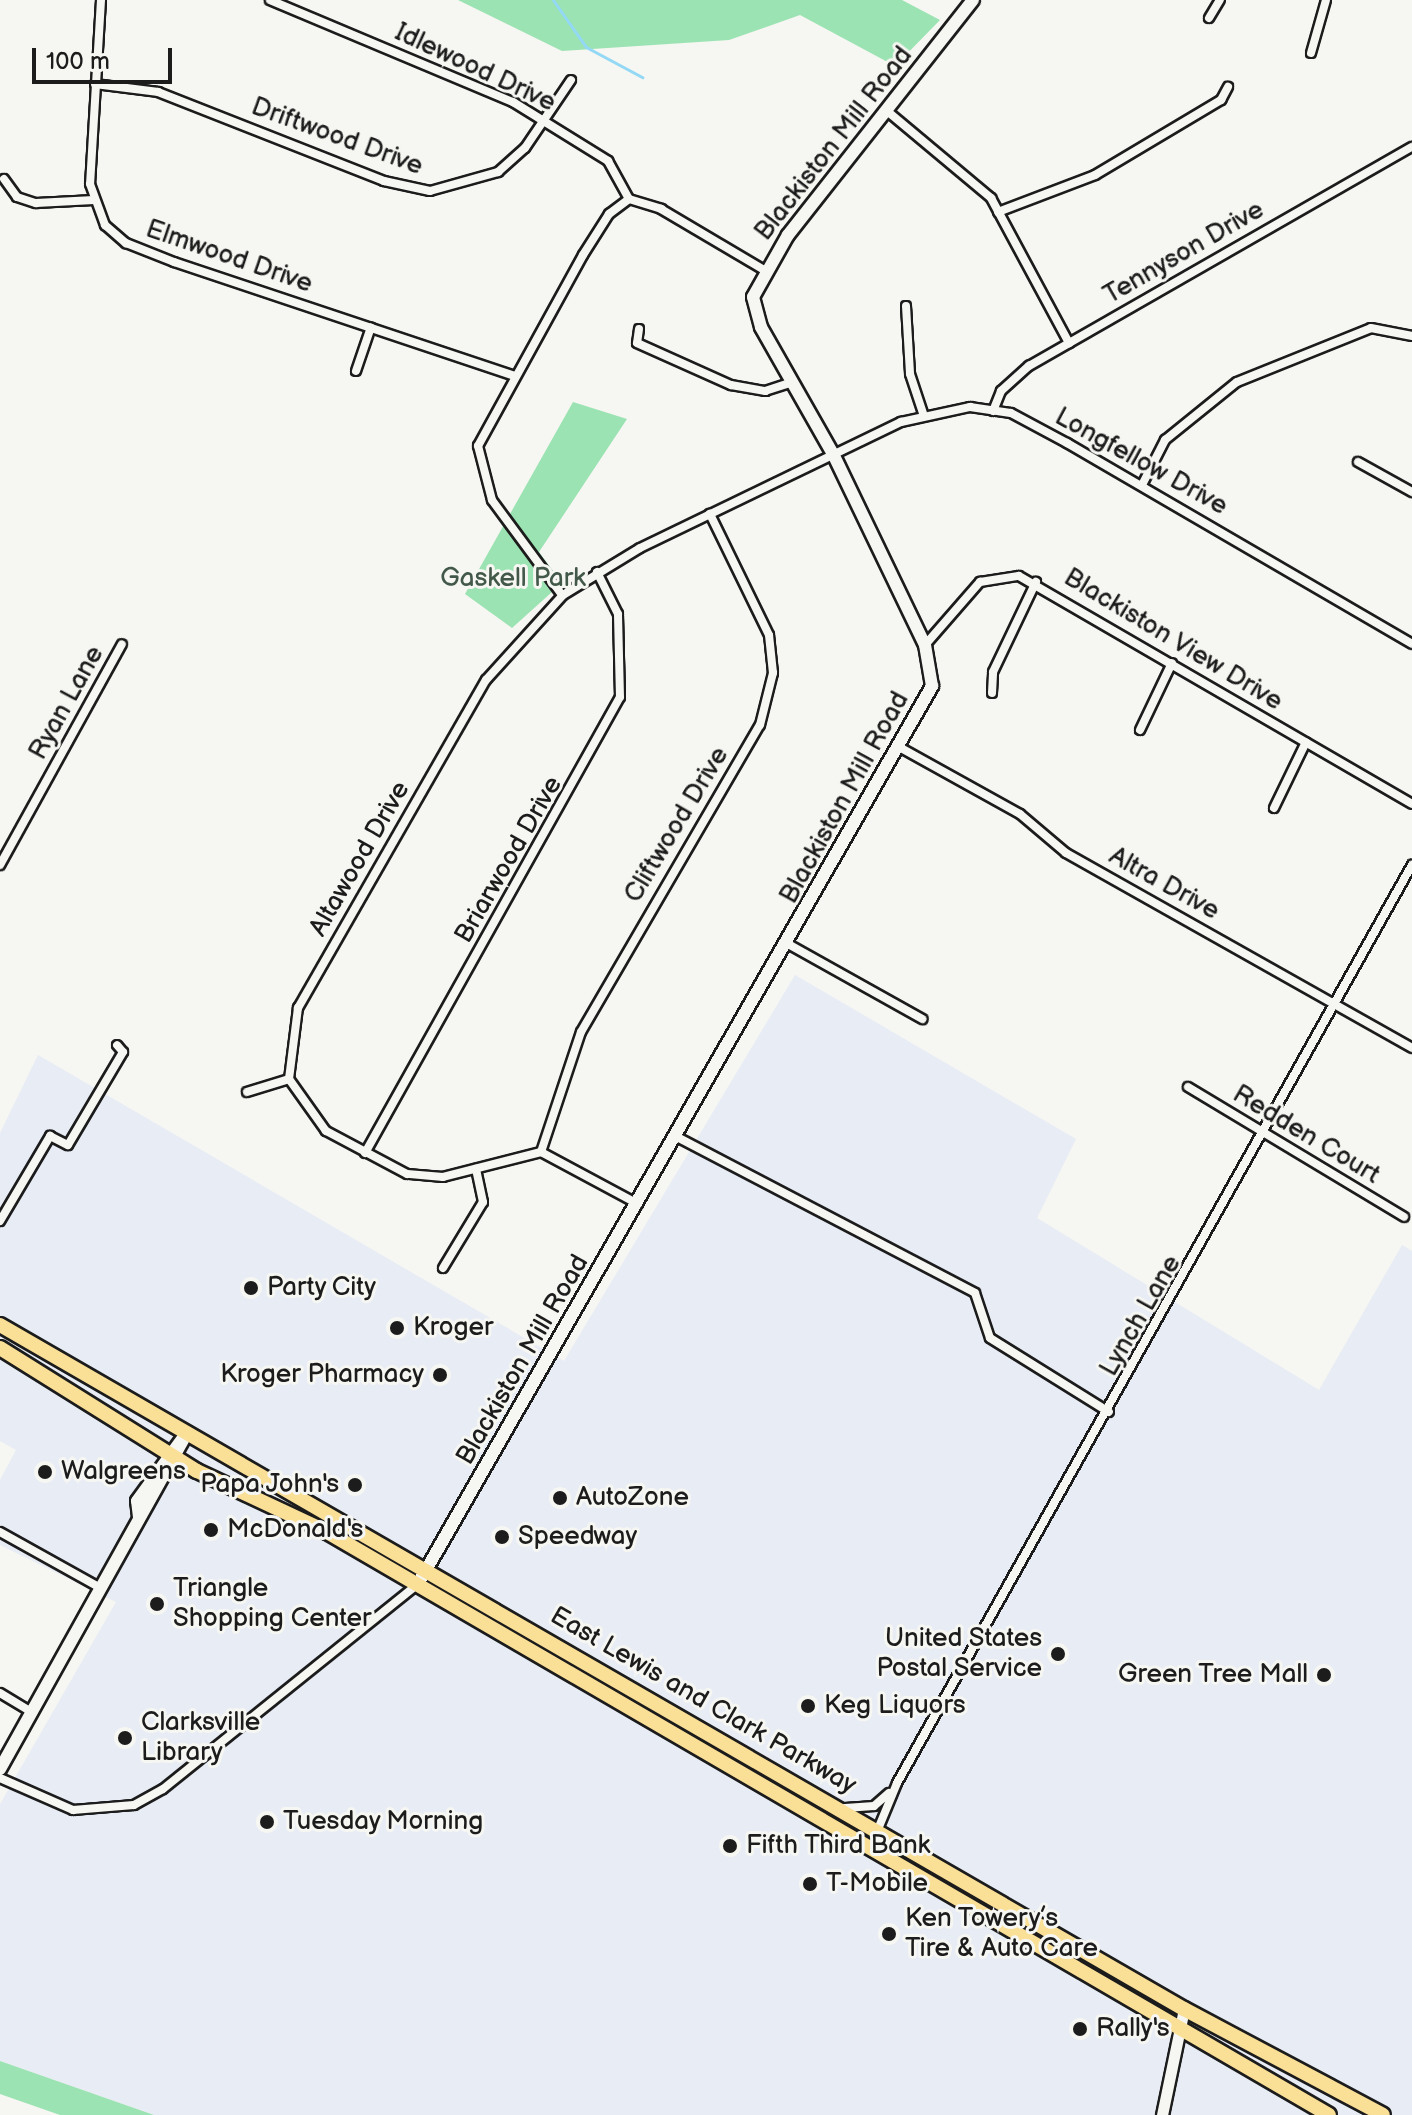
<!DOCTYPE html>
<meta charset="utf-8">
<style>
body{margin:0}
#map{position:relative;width:1412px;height:2115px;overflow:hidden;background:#f6f6f2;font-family:"Balsamiq Sans",sans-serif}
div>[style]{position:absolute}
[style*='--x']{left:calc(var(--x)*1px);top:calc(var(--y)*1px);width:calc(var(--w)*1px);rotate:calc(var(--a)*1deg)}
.built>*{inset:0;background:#e7ecf5}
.green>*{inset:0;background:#9be3b2}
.stream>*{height:3px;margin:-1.5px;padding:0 1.5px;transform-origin:1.5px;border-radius:1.5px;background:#93d9f5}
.roads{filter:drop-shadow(2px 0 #1c1c1c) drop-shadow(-2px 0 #1c1c1c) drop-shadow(0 2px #1c1c1c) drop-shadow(0 -2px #1c1c1c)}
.minor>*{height:8px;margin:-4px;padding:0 4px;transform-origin:4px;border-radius:4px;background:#f6f6f2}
.tertiary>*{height:11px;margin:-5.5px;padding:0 5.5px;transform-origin:5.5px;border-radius:5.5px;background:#f6f6f2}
.secondary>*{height:12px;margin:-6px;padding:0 6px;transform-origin:6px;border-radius:6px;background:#f6f6f2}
.primary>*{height:14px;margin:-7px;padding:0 7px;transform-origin:7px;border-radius:7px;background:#fadf96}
.dots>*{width:22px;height:22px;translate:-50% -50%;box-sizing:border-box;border:4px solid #f6f6f2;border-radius:50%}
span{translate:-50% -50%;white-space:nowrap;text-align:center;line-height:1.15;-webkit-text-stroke:6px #f6f6f2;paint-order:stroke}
.street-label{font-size:26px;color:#1c1c1c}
.park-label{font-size:26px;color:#425849}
.poi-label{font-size:26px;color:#1c1c1c}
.left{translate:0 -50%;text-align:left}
.right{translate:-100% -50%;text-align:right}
.scale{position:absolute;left:32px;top:48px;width:140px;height:36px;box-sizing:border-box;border:4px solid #1c1c1c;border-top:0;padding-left:10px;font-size:24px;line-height:28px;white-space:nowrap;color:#1c1c1c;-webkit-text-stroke:6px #f6f6f2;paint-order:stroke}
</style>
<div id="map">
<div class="built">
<i style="clip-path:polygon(795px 975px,1076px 1139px,1037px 1218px,1319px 1390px,1402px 1245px,1412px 1251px,1412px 2115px,154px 2115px,0 2061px,0 1804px,116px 1602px,0 1545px,0 1480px,16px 1450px,0 1441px,0 1133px,38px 1055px,564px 1361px)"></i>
</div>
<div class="green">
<i style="clip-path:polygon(458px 0,902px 0,940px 20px,895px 66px,800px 15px,729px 40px,562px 51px)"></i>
<i style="clip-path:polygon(573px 402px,627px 419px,539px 552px,562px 583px,512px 628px,465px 594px)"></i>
<i style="clip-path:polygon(0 2061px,154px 2115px,60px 2115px,0 2094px)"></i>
</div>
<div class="stream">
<i style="--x:553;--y:0;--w:57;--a:54.9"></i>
<i style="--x:586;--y:47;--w:64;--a:28.2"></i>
</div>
<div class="roads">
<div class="minor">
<i style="--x:101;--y:0;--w:184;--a:93.4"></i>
<i style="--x:90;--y:184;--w:44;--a:69.9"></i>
<i style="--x:105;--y:225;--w:28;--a:41"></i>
<i style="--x:126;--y:243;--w:52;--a:21.6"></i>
<i style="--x:174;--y:262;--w:359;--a:18.5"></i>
<i style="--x:270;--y:0;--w:264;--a:22.8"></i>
<i style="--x:513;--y:102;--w:112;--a:31.8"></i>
<i style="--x:608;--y:161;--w:43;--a:61.1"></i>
<i style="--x:629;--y:199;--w:34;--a:17"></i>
<i style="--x:661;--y:209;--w:120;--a:30.6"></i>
<i style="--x:1209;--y:18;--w:21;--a:-59"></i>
<i style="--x:1311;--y:53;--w:55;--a:-74.2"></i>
<i style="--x:95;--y:84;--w:64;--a:7.2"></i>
<i style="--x:158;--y:92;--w:243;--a:21.5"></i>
<i style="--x:384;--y:181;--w:47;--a:12.3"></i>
<i style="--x:430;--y:191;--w:71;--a:-15.6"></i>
<i style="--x:498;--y:172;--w:36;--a:-42"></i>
<i style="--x:525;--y:148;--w:82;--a:-55.9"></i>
<i style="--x:887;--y:111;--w:136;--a:39.9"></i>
<i style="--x:991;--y:198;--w:165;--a:61.7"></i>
<i style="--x:4;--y:179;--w:22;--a:54"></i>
<i style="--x:17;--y:197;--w:20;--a:18"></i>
<i style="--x:36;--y:203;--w:58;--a:-3"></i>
<i style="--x:998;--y:212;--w:104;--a:-20.9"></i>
<i style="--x:1095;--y:175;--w:147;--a:-30.8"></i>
<i style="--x:1221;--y:100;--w:15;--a:-62"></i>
<i style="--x:906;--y:306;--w:68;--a:86.6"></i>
<i style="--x:910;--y:374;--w:41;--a:71.6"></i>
<i style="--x:639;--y:329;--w:14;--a:98"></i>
<i style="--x:637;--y:343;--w:103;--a:24.1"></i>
<i style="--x:731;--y:385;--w:35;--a:10"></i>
<i style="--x:765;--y:391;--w:28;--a:-18"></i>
<i style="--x:356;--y:371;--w:46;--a:-71.2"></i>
<i style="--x:993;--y:411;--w:22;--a:-68"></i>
<i style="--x:1001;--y:391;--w:38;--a:-42"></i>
<i style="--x:1029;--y:366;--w:441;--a:-29.8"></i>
<i style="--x:1358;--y:462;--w:62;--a:29.1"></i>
<i style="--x:1142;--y:485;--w:51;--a:-62.9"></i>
<i style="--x:1165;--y:440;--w:92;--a:-38.9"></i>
<i style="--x:1237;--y:382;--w:144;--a:-21.9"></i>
<i style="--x:1371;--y:328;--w:42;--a:11"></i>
<i style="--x:562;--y:595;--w:118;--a:-126.4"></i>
<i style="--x:492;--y:500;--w:56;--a:-104.5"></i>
<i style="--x:478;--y:446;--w:218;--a:-61.2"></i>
<i style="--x:583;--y:255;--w:49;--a:-57.6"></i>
<i style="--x:609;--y:214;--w:25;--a:-37"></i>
<i style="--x:925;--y:645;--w:84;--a:-48.9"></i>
<i style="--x:980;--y:582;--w:39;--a:-9"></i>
<i style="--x:1019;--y:576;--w:454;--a:30.1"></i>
<i style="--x:992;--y:693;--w:21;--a:-87"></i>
<i style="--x:993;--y:672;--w:100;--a:-64.5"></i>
<i style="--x:1140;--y:730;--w:74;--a:-64.5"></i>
<i style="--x:901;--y:748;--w:136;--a:29"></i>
<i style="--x:1020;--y:814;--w:60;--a:40.3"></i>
<i style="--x:1066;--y:853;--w:397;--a:29.4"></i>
<i style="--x:1274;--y:808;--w:73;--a:-64.1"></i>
<i style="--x:0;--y:865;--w:252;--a:-61.1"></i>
<i style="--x:788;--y:944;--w:154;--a:29.2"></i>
<i style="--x:1188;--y:1087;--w:252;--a:31"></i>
<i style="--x:247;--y:1092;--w:44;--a:-17.2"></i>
<i style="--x:677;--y:1137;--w:336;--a:27.6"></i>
<i style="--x:975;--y:1293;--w:47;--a:71.6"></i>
<i style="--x:990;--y:1338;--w:140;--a:31.9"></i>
<i style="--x:541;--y:1152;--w:126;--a:-71.6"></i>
<i style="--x:581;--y:1032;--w:355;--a:-59.8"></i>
<i style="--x:760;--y:725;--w:54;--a:-76"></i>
<i style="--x:773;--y:673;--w:38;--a:-96"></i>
<i style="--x:769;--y:635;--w:135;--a:-116"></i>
<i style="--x:365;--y:1153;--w:522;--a:-60.79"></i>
<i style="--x:620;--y:697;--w:83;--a:-91.4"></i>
<i style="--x:618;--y:614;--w:47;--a:-116.6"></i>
<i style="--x:638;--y:1204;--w:110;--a:-151.8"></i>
<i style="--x:541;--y:1152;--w:101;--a:165.7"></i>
<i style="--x:443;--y:1177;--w:36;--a:-175"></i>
<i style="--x:407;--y:1174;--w:92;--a:-152"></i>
<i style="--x:326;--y:1131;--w:64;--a:-125.4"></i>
<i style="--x:289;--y:1079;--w:72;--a:-82.8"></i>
<i style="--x:298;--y:1008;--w:378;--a:-60.2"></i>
<i style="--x:486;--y:680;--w:115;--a:-47.8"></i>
<i style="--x:563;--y:595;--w:90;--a:-31.4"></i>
<i style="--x:640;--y:548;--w:290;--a:-25.8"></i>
<i style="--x:901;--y:422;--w:71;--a:-12.3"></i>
<i style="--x:970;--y:407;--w:41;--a:8.3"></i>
<i style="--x:1011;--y:413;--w:64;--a:28.2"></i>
<i style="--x:1067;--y:443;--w:399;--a:30.2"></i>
<i style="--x:0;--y:1221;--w:99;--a:-59.5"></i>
<i style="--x:50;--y:1136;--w:20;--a:27"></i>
<i style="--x:68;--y:1145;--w:108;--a:-59.4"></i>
<i style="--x:123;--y:1052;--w:9;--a:-131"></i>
<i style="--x:443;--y:1268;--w:77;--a:-58.8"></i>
<i style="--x:483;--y:1202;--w:34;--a:-102"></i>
<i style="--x:0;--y:1532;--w:113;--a:29.1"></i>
<i style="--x:0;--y:1693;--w:37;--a:31"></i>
<i style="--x:0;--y:1778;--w:80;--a:23.7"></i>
<i style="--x:73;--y:1810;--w:61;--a:-4.7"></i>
<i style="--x:134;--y:1805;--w:33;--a:-29"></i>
<i style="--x:163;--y:1789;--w:327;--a:-38.8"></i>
<i style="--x:845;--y:1808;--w:29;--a:-4"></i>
<i style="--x:874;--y:1806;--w:20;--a:-41"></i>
<i style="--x:876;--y:1834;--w:55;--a:-67.6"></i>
<i style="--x:897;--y:1783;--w:1053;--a:-60.71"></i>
</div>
<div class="tertiary">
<i style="--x:1162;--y:2115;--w:108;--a:-78.3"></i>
</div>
<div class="secondary">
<i style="--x:139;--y:1517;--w:16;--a:-97"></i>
<i style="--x:137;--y:1501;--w:82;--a:-54"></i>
<i style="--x:418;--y:1584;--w:1035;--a:-60.21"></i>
<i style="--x:932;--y:686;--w:42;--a:-99.7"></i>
<i style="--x:925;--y:645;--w:212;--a:-115.7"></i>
<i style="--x:833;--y:454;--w:146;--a:-119.6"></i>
<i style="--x:761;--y:327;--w:31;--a:-105"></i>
<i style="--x:753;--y:297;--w:71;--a:-60.6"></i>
<i style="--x:788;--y:235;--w:299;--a:-51.8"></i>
<i style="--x:0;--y:1769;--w:385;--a:-60.9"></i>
</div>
<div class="primary">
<i style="--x:0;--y:1325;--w:1367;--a:30.02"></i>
<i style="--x:1184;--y:2009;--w:225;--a:28"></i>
<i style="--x:0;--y:1348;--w:232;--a:32"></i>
<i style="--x:197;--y:1471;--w:144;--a:25.1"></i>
<i style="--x:327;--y:1532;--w:1159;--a:30.19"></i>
</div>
</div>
<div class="dots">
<i style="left:251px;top:1288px;background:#1c1c1c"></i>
<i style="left:397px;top:1328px;background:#1c1c1c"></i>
<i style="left:440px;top:1375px;background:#1c1c1c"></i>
<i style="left:45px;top:1472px;background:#1c1c1c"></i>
<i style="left:355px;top:1485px;background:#1c1c1c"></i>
<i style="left:560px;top:1498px;background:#1c1c1c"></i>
<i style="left:211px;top:1530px;background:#1c1c1c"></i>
<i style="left:502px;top:1537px;background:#1c1c1c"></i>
<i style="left:157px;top:1604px;background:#1c1c1c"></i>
<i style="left:1058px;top:1654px;background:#1c1c1c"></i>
<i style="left:1324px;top:1675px;background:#1c1c1c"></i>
<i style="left:808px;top:1706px;background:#1c1c1c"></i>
<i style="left:125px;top:1738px;background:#1c1c1c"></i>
<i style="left:267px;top:1822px;background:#1c1c1c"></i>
<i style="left:730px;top:1846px;background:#1c1c1c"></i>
<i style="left:810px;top:1884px;background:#1c1c1c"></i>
<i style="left:889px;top:1934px;background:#1c1c1c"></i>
<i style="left:1080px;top:2029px;background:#1c1c1c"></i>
</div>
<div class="street-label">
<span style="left:475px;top:68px;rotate:25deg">Idlewood Drive</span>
<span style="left:337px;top:137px;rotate:20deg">Driftwood Drive</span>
<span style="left:834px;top:144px;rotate:-52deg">Blackiston Mill Road</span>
<span style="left:1184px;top:253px;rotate:-30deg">Tennyson Drive</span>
<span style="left:229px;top:257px;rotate:19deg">Elmwood Drive</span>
<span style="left:1141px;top:462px;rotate:29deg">Longfellow Drive</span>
<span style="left:1173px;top:640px;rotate:31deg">Blackiston View Drive</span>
<span style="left:67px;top:703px;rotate:-61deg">Ryan Lane</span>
<span style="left:845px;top:798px;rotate:-61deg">Blackiston Mill Road</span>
<span style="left:677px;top:825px;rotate:-59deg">Cliftwood Drive</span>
<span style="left:360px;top:859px;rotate:-60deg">Altawood Drive</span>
<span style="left:509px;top:860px;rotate:-60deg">Briarwood Drive</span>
<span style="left:1164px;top:884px;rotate:29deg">Altra Drive</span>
<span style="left:1306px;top:1135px;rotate:31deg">Redden Court</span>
<span style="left:1141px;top:1316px;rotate:-60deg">Lynch Lane</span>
<span style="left:523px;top:1360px;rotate:-60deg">Blackiston Mill Road</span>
<span style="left:703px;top:1701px;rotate:30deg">East Lewis and Clark Parkway</span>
</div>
<div class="park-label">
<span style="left:513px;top:579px">Gaskell Park</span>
</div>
<div class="poi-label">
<span class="left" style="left:267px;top:1288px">Party City</span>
<span class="left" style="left:413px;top:1328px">Kroger</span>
<span class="right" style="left:424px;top:1375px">Kroger Pharmacy</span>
<span class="left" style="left:61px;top:1472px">Walgreens</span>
<span class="right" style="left:339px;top:1485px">Papa John's</span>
<span class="left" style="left:576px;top:1498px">AutoZone</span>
<span class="left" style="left:227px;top:1530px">McDonald's</span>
<span class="left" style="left:518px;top:1537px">Speedway</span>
<span class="left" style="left:173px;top:1604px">Triangle<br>Shopping Center</span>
<span class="right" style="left:1042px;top:1654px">United States<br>Postal Service</span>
<span class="right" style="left:1308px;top:1675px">Green Tree Mall</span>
<span class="left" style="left:824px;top:1706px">Keg Liquors</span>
<span class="left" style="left:141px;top:1738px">Clarksville<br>Library</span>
<span class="left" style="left:283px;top:1822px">Tuesday Morning</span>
<span class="left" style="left:746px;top:1846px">Fifth Third Bank</span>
<span class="left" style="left:826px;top:1884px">T-Mobile</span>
<span class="left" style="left:905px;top:1934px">Ken Towery’s<br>Tire &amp; Auto Care</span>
<span class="left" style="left:1096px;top:2029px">Rally's</span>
</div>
<div class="scale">100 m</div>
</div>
